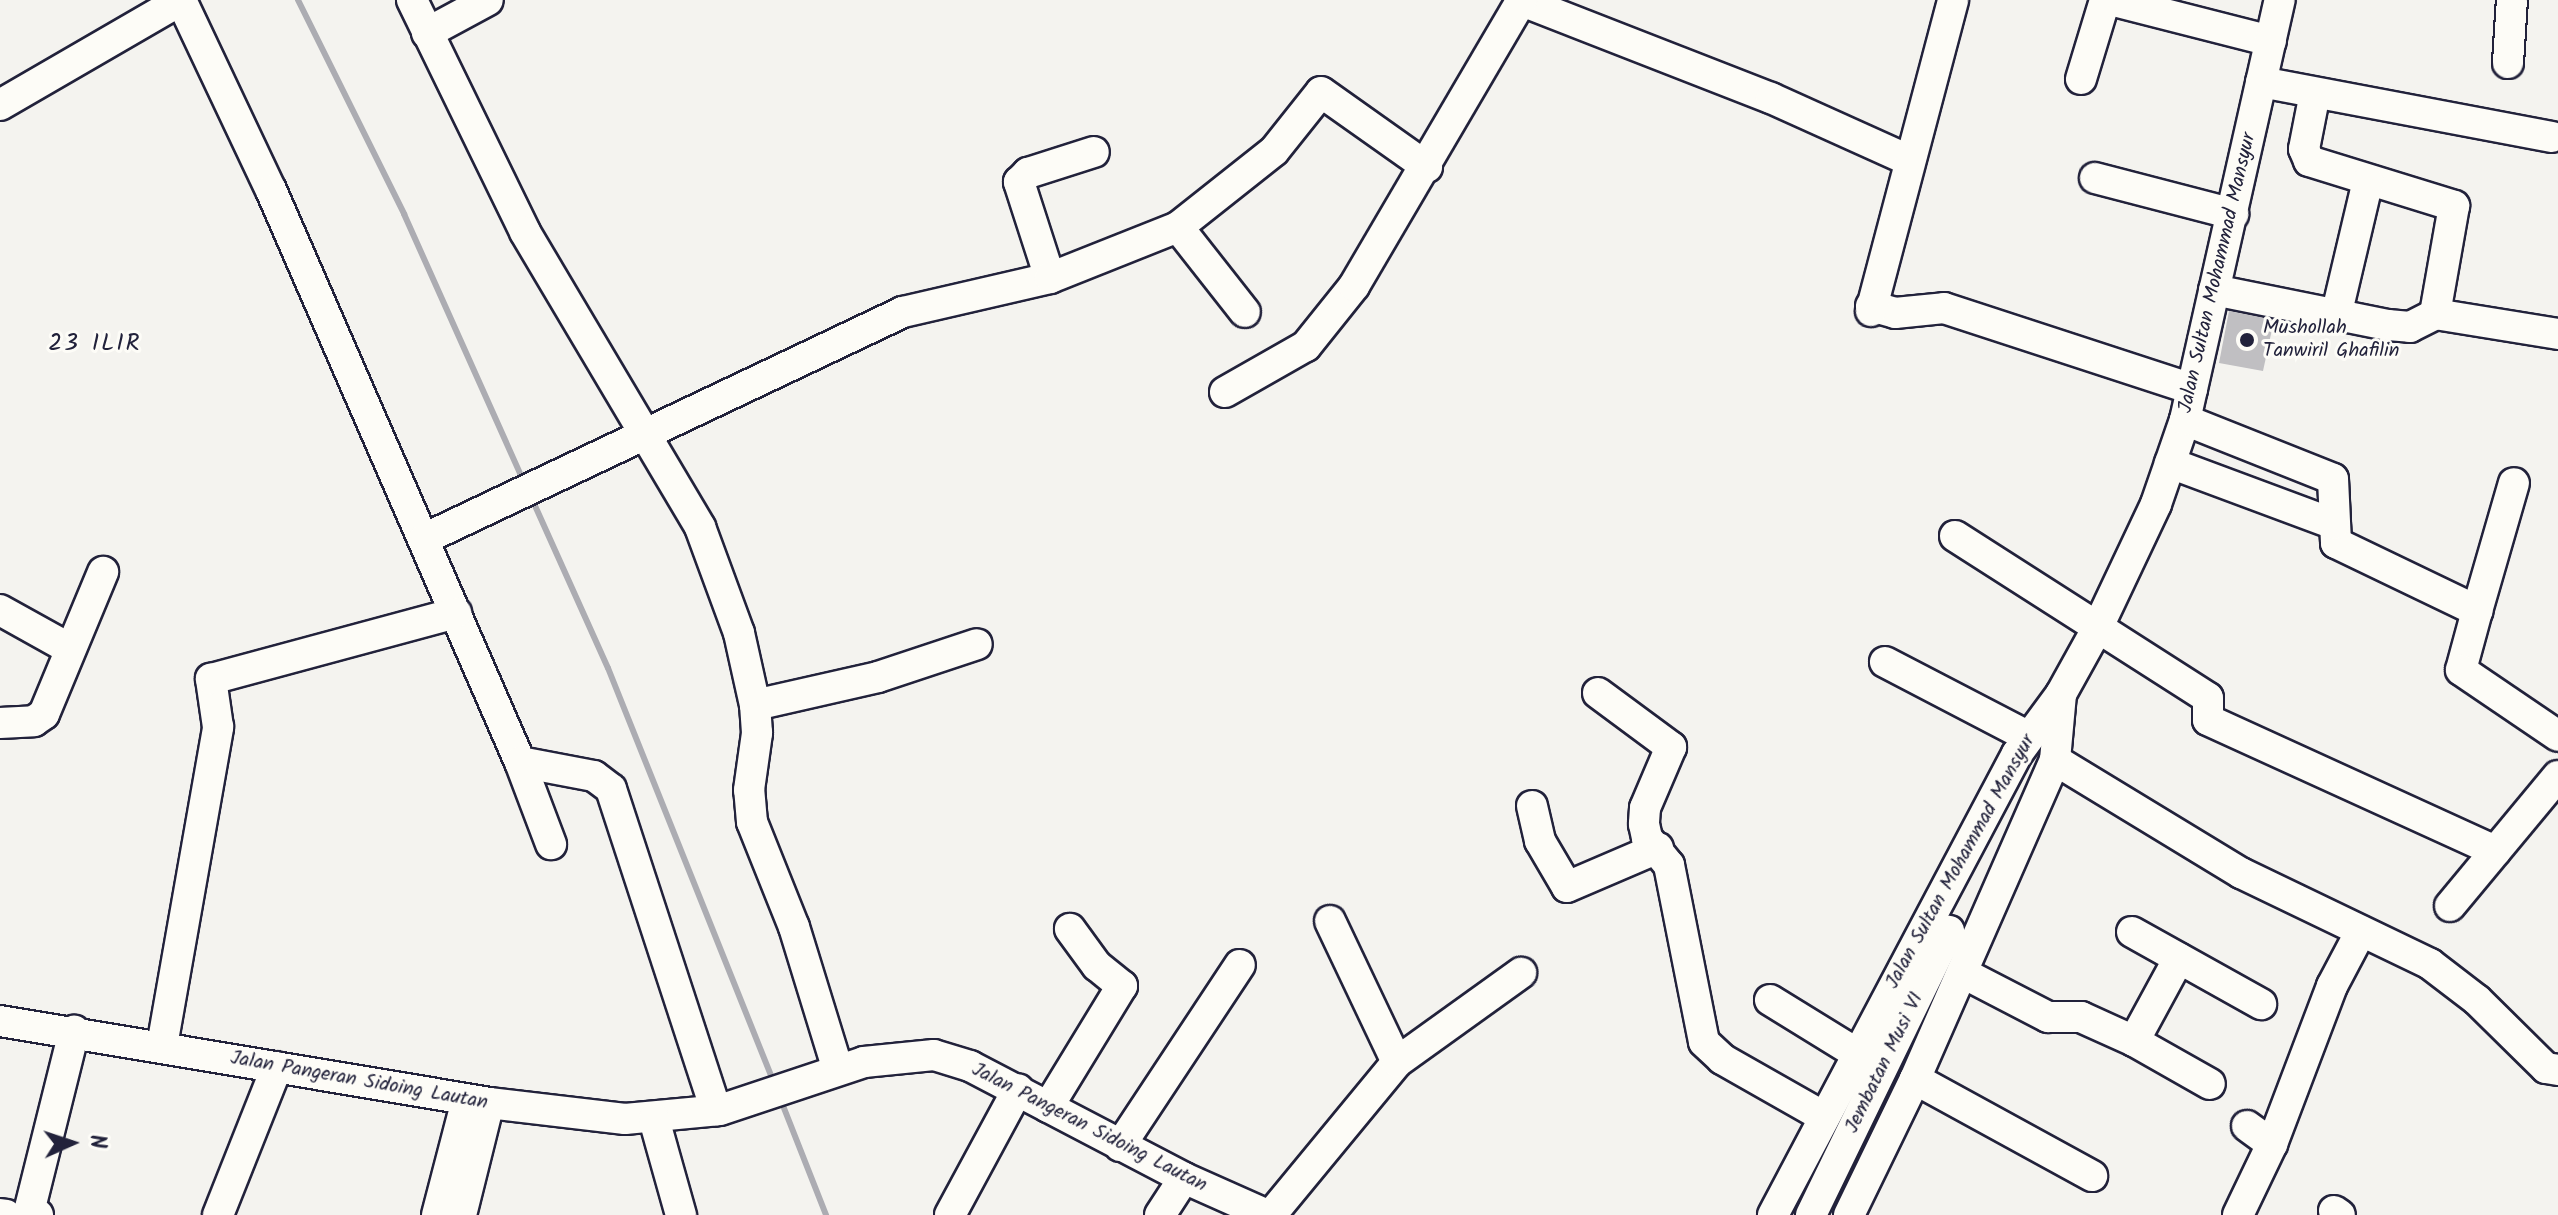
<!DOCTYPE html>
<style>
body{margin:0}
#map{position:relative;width:2558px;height:1215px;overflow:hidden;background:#f4f3ef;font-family:Kalam,sans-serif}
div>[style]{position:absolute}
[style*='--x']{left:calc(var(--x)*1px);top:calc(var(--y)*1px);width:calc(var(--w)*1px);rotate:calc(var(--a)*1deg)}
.stream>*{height:6px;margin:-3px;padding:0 3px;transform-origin:3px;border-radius:3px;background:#acacb2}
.building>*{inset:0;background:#c0bfc2}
.roads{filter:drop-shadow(2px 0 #22223b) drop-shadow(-2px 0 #22223b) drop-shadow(0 2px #22223b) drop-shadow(0 -2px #22223b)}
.minor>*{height:30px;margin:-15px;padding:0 15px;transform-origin:15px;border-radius:15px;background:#fdfcf7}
.dots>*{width:22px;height:22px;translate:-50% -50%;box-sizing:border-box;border:4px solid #fdfcf7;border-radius:50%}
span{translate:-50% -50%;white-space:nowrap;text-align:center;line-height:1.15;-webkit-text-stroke:6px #fdfcf7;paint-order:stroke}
.street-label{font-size:20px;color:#22223b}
.poi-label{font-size:20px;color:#22223b}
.left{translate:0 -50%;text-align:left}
.quarter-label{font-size:24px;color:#22223b;letter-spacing:2px}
.north{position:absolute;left:32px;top:1103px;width:80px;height:80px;-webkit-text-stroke:6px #fdfcf7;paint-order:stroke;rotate:87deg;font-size:22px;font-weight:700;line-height:32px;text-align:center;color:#22223b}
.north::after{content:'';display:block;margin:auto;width:28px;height:36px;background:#22223b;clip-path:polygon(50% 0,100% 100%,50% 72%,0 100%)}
</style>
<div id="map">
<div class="stream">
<i style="--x:298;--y:0;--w:239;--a:63.6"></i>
<i style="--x:404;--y:214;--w:294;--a:65.9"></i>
<i style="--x:532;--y:499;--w:185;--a:65.8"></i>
<i style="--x:608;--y:668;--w:448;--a:68.2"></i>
<i style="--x:780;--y:1098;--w:126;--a:68.5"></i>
</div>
<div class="building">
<i style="clip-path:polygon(2229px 311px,2274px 320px,2263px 371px,2219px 363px)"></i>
</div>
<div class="roads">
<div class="minor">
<i style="--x:181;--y:0;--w:210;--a:64.7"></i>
<i style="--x:271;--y:190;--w:624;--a:66.48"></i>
<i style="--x:520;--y:762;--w:75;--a:10.7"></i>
<i style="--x:594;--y:776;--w:21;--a:37"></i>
<i style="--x:611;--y:789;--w:338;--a:71.9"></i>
<i style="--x:412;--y:0;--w:258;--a:64"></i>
<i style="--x:525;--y:232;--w:343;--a:59.3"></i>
<i style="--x:700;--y:527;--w:113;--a:69.8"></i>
<i style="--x:739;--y:633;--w:74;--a:77.5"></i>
<i style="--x:2110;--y:0;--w:166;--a:14.3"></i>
<i style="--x:1522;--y:1;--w:267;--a:21.3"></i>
<i style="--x:1771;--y:98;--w:150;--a:24.3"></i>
<i style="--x:427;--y:33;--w:69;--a:-28.4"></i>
<i style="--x:2508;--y:63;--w:63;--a:-86.4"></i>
<i style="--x:2081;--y:79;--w:83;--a:-73.1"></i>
<i style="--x:2261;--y:82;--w:296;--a:10.7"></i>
<i style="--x:2315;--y:93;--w:57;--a:101.1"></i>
<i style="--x:2304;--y:149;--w:13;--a:67"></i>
<i style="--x:2309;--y:161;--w:152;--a:17.2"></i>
<i style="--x:2454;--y:206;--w:110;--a:100"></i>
<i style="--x:0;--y:105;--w:209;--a:-30.1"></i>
<i style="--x:2095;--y:178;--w:143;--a:14.6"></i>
<i style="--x:1178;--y:227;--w:108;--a:51.8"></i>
<i style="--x:1050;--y:278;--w:101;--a:-107.9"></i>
<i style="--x:1019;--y:182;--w:13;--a:-45"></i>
<i style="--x:1028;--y:173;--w:69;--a:-17.7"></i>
<i style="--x:2214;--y:290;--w:177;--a:11.4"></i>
<i style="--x:2388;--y:325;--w:22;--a:5"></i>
<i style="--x:2410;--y:327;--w:28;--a:-27"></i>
<i style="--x:2435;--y:314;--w:125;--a:9.2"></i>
<i style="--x:1871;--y:306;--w:25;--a:16"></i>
<i style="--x:1895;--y:313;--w:49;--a:-5.8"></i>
<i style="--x:1944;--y:308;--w:261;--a:18.1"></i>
<i style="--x:1871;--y:311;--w:322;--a:-75.2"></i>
<i style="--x:2336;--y:316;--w:139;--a:-76.7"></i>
<i style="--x:1225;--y:392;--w:93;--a:-29.6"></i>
<i style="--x:1306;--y:346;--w:77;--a:-51.3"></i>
<i style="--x:1354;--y:286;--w:332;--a:-59.6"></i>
<i style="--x:2185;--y:420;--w:159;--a:21.7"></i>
<i style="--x:2333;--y:479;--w:64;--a:87.3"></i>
<i style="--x:2336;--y:543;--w:157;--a:25.7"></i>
<i style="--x:2477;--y:611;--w:61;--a:105.2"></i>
<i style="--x:2461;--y:670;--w:117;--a:34.2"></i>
<i style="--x:2170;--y:463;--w:175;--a:20.4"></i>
<i style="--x:1955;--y:536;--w:300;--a:32.6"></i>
<i style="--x:2208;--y:698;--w:22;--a:90"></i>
<i style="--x:2208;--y:720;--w:316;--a:24.5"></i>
<i style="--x:424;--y:539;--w:530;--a:-25.36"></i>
<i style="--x:903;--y:312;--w:151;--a:-13"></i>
<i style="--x:1050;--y:278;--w:138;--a:-21.7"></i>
<i style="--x:1178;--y:227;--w:122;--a:-38.4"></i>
<i style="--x:1274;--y:151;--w:75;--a:-51.5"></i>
<i style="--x:1321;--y:92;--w:130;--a:35.3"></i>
<i style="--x:0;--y:610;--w:80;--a:29.1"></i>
<i style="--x:2477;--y:611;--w:133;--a:-73.9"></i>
<i style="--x:1885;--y:662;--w:160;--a:27.5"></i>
<i style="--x:1598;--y:693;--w:91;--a:36.5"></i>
<i style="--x:1671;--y:747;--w:66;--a:113.1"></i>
<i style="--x:1645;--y:808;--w:16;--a:94"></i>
<i style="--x:1644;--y:824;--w:14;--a:78"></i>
<i style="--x:1647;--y:838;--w:35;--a:51"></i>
<i style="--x:1669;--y:865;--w:180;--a:78.8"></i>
<i style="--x:1704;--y:1042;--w:25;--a:43"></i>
<i style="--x:1722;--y:1059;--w:117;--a:29.6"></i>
<i style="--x:0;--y:723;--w:34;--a:-3"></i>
<i style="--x:34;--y:721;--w:12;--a:-35"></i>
<i style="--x:44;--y:714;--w:154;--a:-67.4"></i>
<i style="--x:2055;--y:760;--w:218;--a:31.3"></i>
<i style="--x:2241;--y:873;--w:210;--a:25.7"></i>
<i style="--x:2430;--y:964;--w:59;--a:37.5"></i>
<i style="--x:2477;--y:1000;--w:97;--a:44.6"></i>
<i style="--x:2546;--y:1068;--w:12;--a:9"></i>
<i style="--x:520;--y:762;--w:88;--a:69.3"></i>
<i style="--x:1532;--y:806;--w:36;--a:77"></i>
<i style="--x:1540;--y:841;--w:53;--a:59.6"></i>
<i style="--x:1567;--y:887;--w:99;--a:-23.2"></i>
<i style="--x:2450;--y:906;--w:169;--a:-50.3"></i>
<i style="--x:1330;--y:921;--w:156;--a:64.6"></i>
<i style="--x:2132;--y:932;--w:148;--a:29.2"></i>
<i style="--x:1963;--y:973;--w:96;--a:27.4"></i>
<i style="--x:2048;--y:1017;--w:33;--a:0"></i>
<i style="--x:2081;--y:1017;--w:58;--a:24.4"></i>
<i style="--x:2134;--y:1041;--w:87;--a:29.5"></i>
<i style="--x:1770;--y:1000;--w:101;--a:31.6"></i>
<i style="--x:0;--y:1021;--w:496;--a:9.5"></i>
<i style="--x:489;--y:1103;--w:137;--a:6.7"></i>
<i style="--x:625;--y:1119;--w:95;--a:-5.4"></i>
<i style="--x:720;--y:1110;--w:152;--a:-18.4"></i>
<i style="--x:864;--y:1062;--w:70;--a:-5.7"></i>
<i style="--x:934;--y:1055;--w:38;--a:17"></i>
<i style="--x:970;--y:1066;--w:242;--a:27.6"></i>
<i style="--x:1184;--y:1178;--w:91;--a:24"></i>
<i style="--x:2134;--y:1041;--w:94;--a:-61.5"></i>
<i style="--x:162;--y:1046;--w:324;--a:-80"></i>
<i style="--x:218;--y:727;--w:49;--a:-98.3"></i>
<i style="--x:211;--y:679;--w:254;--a:-15.1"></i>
<i style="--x:838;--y:1070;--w:150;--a:-107.1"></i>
<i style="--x:794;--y:927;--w:113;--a:-111.8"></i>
<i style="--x:752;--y:822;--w:32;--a:-95"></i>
<i style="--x:749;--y:790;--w:58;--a:-82"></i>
<i style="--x:757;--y:733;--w:28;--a:-94"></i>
<i style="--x:755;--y:705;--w:126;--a:-12.8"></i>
<i style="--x:878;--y:677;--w:104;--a:-18.4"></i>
<i style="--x:1915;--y:1079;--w:202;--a:28.7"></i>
<i style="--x:1048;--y:1107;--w:142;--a:-58.6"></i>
<i style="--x:1122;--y:986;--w:32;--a:-141"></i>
<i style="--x:1097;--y:966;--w:46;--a:-126.1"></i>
<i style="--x:654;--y:1119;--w:100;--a:74.3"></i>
<i style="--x:2247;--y:1126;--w:31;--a:36"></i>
<i style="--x:1120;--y:1146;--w:217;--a:-56.5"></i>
<i style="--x:2334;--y:1211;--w:7;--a:34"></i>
<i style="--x:0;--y:1214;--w:6;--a:9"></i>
<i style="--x:38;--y:1215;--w:9;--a:-162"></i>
<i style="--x:29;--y:1212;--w:187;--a:-76"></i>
<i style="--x:218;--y:1215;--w:159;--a:-68.3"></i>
<i style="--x:437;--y:1215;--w:119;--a:-75.4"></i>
<i style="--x:461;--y:1215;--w:115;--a:-76"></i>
<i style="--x:950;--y:1215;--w:143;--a:-61.6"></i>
<i style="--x:1160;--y:1215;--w:44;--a:-57"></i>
<i style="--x:1271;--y:1215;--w:198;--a:-50.5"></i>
<i style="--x:1397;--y:1062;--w:153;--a:-35.7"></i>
<i style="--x:1773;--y:1215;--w:522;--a:-62.11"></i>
<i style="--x:2017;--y:754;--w:74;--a:-53.7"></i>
<i style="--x:2061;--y:694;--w:74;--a:-61"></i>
<i style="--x:2097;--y:629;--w:138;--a:-64.7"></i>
<i style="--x:2156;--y:504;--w:89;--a:-71"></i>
<i style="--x:2185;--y:420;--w:431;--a:-77.3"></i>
<i style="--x:1811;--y:1215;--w:316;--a:-64.1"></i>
<i style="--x:1849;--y:1215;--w:151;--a:-64.1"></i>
<i style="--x:1915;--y:1079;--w:348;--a:-66.3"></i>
<i style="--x:2055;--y:760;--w:66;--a:-84.8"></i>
<i style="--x:2238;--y:1215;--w:79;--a:-64.4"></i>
<i style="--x:2272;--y:1144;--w:169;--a:-69.2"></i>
<i style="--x:2332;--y:986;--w:62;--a:-62.2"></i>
</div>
</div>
<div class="dots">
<i style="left:2247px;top:340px;background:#22223b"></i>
</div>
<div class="street-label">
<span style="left:2218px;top:273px;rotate:-77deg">Jalan Sultan Mohammad Mansyur</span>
<span style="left:1961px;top:862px;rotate:-61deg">Jalan Sultan Mohammad Mansyur</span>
<span style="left:1885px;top:1063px;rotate:-64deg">Jembatan Musi VI</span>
<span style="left:359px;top:1081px;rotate:10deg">Jalan Pangeran Sidoing Lautan</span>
<span style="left:1089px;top:1128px;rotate:27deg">Jalan Pangeran Sidoing Lautan</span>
</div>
<div class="poi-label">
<span class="left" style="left:2263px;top:340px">Mushollah<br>Tanwiril Ghafilin</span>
</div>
<div class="quarter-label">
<span style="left:95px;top:344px">23 ILIR</span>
</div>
<div class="north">N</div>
</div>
